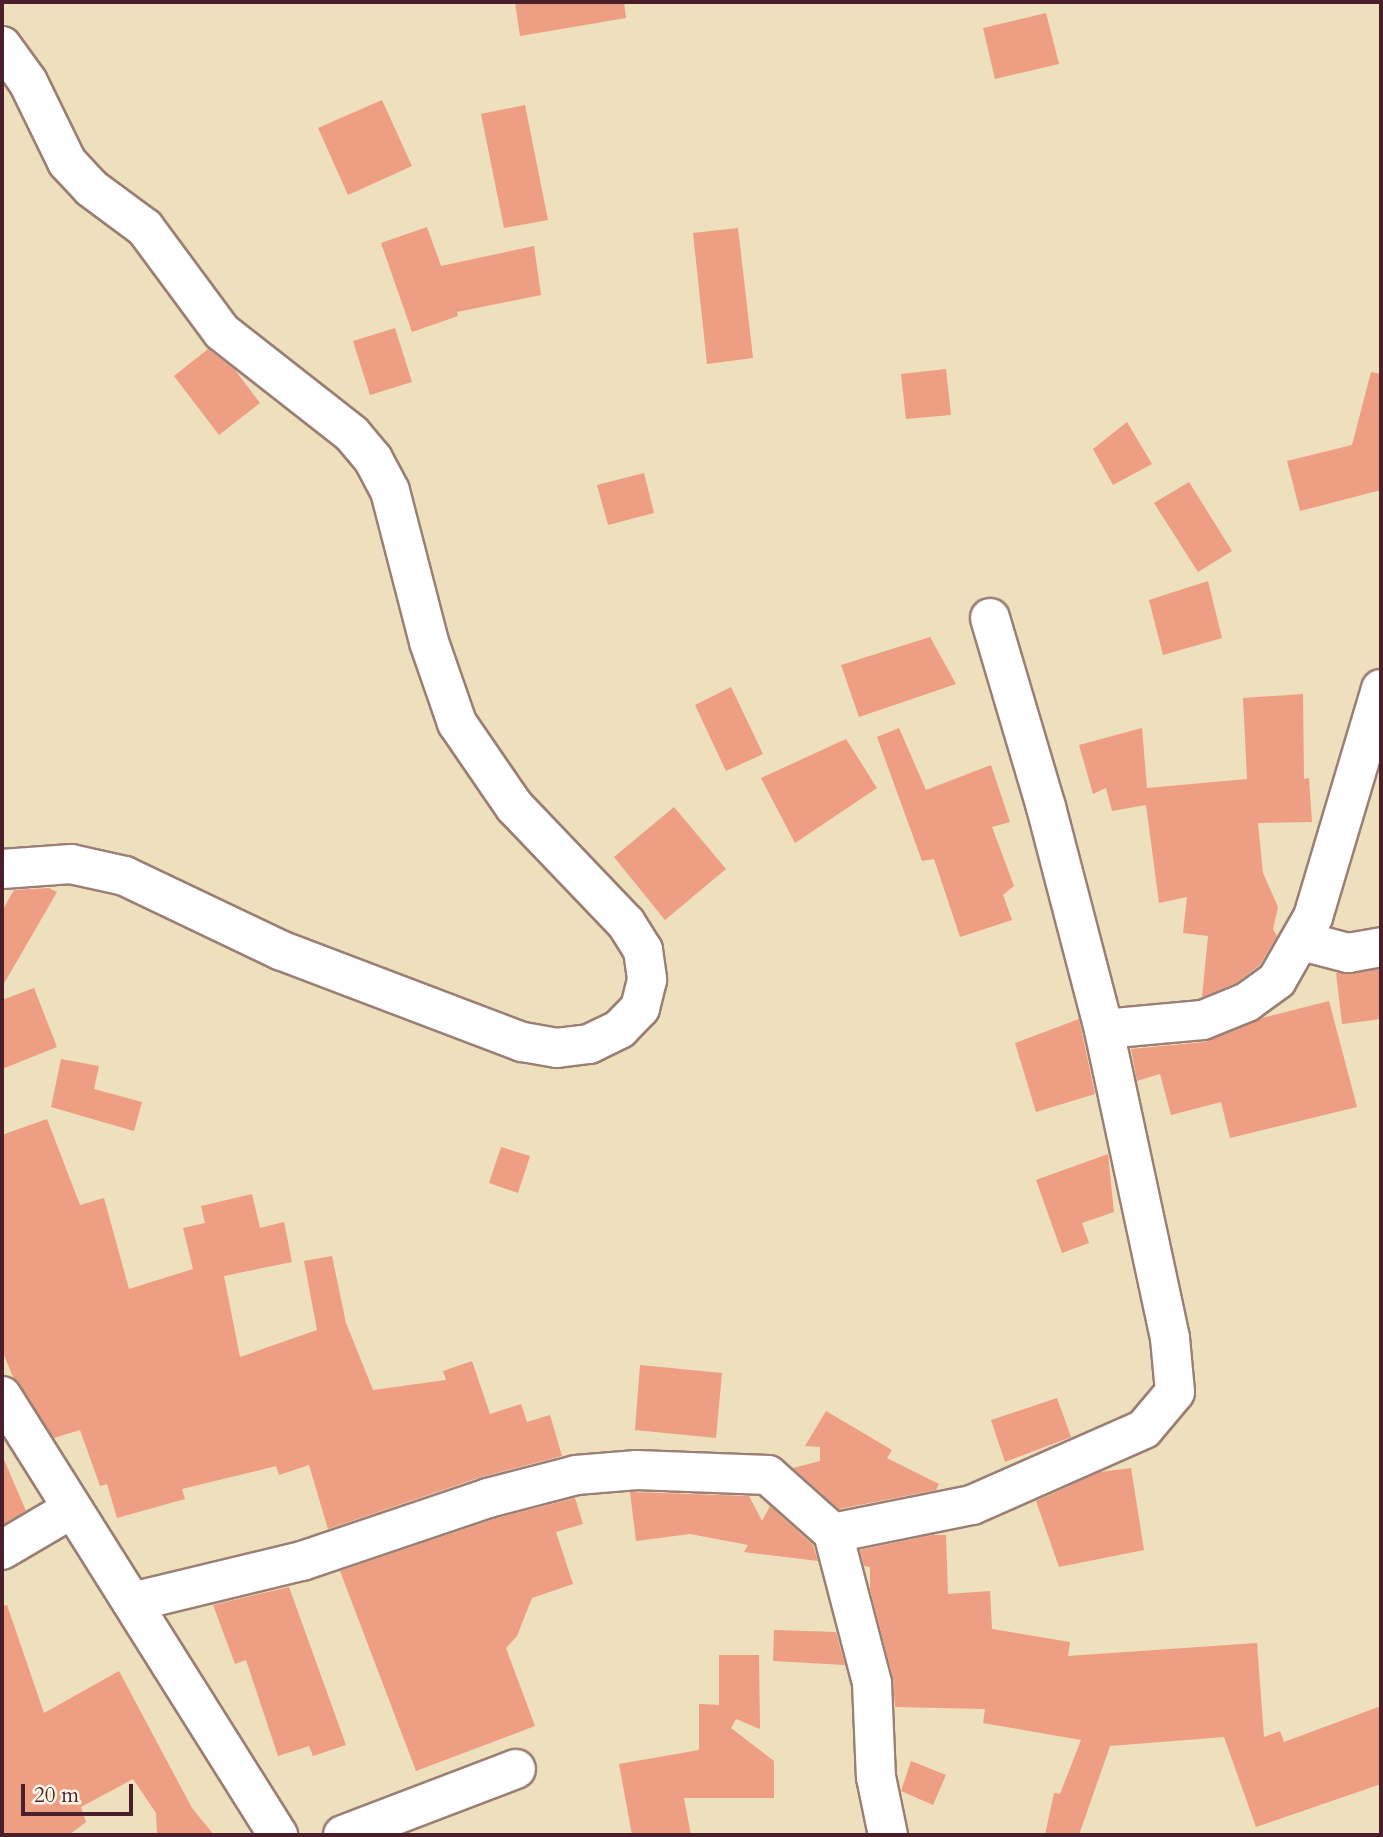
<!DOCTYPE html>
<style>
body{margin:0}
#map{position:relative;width:1383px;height:1837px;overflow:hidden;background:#eedfbd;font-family:Cardo,serif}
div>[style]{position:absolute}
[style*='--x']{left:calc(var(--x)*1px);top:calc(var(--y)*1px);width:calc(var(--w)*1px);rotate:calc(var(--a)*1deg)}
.building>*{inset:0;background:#ee9e83}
.roads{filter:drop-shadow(2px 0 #9c7f74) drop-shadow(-2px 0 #9c7f74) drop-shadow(0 2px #9c7f74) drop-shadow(0 -2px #9c7f74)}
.minor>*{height:38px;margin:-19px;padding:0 19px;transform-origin:19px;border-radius:19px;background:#fff}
span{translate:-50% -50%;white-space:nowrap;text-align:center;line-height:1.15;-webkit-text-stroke:5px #fcf5e5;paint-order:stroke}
.frame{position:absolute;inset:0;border:4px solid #4a1f2b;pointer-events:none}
.scale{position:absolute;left:21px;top:1784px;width:112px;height:32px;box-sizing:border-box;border:4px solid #4a1f2b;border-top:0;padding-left:9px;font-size:21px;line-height:24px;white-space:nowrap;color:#4a1f2b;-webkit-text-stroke:5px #fcf5e5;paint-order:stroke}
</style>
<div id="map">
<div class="building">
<i style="clip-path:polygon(515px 2px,624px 2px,626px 18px,520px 36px)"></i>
<i style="clip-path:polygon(1046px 13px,1059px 64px,995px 79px,983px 28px)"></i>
<i style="clip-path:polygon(382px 100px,412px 166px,348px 195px,318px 128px)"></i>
<i style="clip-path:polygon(525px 105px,548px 220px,504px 228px,481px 114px)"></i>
<i style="clip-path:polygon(427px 227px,441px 266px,534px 246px,541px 295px,457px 312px,458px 316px,412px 332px,381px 243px)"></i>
<i style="clip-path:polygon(738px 228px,753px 358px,707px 364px,693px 233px)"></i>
<i style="clip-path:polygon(395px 328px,412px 382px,370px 395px,353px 341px)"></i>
<i style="clip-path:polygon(208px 349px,235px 370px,260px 403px,219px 435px,174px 376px)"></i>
<i style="clip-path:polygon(946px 369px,951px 415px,906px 419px,901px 374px)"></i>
<i style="clip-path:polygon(1371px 372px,1381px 374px,1381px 490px,1300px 511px,1287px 461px,1352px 445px)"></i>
<i style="clip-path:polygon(1127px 422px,1152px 464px,1113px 485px,1093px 449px)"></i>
<i style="clip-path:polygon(644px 473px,654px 513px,608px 525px,597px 485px)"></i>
<i style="clip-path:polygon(1189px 482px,1232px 551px,1198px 572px,1154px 503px)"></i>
<i style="clip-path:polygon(1208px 581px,1222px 638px,1163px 655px,1149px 600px)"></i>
<i style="clip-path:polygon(930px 637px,956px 684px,859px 717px,841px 665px)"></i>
<i style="clip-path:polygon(731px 687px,763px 754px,726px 771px,695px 705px)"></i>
<i style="clip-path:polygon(1303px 694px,1304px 779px,1309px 778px,1312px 822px,1258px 823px,1263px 873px,1278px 907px,1273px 929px,1277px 936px,1260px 965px,1236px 983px,1202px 997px,1208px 936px,1183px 933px,1187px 897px,1159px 903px,1146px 805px,1112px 811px,1106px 788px,1093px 794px,1079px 745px,1142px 728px,1147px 788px,1247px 779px,1243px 698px)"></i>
<i style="clip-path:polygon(899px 728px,926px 790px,991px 765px,1010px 822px,992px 827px,1014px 886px,1003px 895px,1012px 920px,960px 937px,934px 859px,922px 861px,877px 737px)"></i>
<i style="clip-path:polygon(846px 739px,877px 788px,795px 843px,761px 778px)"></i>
<i style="clip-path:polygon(674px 807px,726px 869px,665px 920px,614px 857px)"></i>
<i style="clip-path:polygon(49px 888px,57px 892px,2px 987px,2px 911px,14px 890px)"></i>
<i style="clip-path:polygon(1381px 969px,1381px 1019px,1342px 1024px,1336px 973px)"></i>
<i style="clip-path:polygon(34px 988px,57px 1047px,2px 1069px,2px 1000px)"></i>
<i style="clip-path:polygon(1329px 1001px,1357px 1107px,1230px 1138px,1221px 1102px,1171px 1115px,1160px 1074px,1137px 1081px,1131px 1049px,1205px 1042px,1262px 1018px)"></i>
<i style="clip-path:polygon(1079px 1019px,1095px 1094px,1036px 1112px,1015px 1043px)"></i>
<i style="clip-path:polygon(61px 1059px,99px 1066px,94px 1089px,142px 1102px,134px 1131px,51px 1107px)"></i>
<i style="clip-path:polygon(47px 1119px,80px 1205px,104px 1198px,129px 1289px,193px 1269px,183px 1228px,205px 1223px,201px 1206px,252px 1194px,260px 1228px,284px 1222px,292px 1262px,224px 1276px,240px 1357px,317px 1330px,304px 1261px,332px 1256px,346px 1323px,373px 1390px,446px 1380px,443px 1371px,472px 1361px,490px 1414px,521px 1404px,527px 1422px,550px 1415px,562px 1456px,481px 1477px,328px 1529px,309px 1465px,279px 1475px,276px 1466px,182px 1489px,185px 1499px,117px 1518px,107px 1484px,100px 1486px,80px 1430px,54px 1438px,13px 1377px,2px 1350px,2px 1135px)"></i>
<i style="clip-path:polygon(501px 1147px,530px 1156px,518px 1193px,489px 1183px)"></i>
<i style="clip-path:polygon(1108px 1154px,1114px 1212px,1082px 1223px,1089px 1243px,1062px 1253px,1036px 1180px)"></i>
<i style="clip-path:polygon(640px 1365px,722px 1373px,716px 1438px,635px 1430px)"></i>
<i style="clip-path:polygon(1057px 1398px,1071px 1437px,1005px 1462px,991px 1420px)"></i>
<i style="clip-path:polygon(826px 1411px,892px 1450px,887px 1458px,939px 1484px,936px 1490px,839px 1509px,793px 1468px,820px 1461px,820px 1447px,805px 1446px)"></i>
<i style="clip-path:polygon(2px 1455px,26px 1511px,2px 1525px)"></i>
<i style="clip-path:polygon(1131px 1468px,1144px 1550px,1059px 1567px,1036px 1501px,1100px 1472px)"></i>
<i style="clip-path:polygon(630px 1492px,749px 1496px,762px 1521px,770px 1506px,813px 1545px,818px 1561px,744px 1552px,748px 1545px,690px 1534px,636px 1541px)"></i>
<i style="clip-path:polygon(575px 1498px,583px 1524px,556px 1532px,573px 1584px,532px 1598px,517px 1636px,506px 1648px,535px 1726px,416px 1771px,340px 1571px,494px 1519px)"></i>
<i style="clip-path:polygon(932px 1535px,946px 1535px,948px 1594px,990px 1591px,992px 1629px,1070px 1642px,1068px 1656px,1257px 1643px,1264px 1737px,1280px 1731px,1284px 1742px,1381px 1706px,1381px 1784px,1256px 1827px,1224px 1737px,1110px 1746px,1079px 1835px,1045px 1835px,1054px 1793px,1060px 1794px,1081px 1740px,983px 1723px,985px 1709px,895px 1707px,893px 1678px,870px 1589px,870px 1567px,864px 1566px,860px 1550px)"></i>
<i style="clip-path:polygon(289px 1587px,346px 1745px,313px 1756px,309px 1746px,278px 1756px,246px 1660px,235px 1664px,213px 1605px)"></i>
<i style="clip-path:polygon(7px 1605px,44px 1713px,119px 1671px,192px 1808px,214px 1835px,157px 1835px,156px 1813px,133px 1779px,81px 1807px,86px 1822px,69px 1835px,2px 1835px,2px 1606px)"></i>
<i style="clip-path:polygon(774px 1630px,836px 1632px,845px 1665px,773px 1661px)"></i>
<i style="clip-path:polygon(719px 1655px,759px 1655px,760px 1729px,736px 1719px,731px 1728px,774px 1761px,774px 1798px,684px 1798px,691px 1835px,632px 1835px,619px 1764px,699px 1750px,699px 1704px,719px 1705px)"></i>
<i style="clip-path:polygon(911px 1761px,946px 1775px,933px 1805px,901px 1791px)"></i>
</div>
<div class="roads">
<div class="minor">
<i style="--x:2;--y:46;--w:44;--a:54.2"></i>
<i style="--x:28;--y:82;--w:89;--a:64"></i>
<i style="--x:67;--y:162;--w:35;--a:47"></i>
<i style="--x:91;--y:188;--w:67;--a:36.5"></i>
<i style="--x:145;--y:228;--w:129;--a:53.5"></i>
<i style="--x:222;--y:332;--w:165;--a:38.1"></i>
<i style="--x:352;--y:434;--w:33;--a:50"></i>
<i style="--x:373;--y:459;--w:36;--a:62"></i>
<i style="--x:390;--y:491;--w:156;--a:75.5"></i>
<i style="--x:429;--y:642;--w:86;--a:70.9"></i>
<i style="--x:457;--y:723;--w:101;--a:55.5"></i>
<i style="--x:514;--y:806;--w:162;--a:46.3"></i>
<i style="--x:626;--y:923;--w:32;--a:58"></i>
<i style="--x:643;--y:950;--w:30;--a:82"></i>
<i style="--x:647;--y:980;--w:29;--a:104"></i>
<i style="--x:640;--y:1008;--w:29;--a:134"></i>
<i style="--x:620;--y:1029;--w:34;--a:154"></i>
<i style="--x:589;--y:1044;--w:32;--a:173"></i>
<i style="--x:557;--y:1048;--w:36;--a:-170"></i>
<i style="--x:522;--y:1042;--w:257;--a:-159.2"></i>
<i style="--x:282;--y:951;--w:174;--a:-154.5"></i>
<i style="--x:125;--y:876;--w:55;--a:-167.5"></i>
<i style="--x:71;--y:864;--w:69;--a:175.9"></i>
<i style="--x:990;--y:618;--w:197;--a:73.5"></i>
<i style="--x:1046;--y:807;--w:229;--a:75.4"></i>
<i style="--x:1302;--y:941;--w:48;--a:14.6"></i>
<i style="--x:1348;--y:953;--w:34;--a:-10"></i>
<i style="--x:2;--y:1396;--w:519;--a:57.84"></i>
<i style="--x:833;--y:1533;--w:155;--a:75.4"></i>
<i style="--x:872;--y:1683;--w:94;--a:87.6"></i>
<i style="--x:876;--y:1777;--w:59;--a:78.3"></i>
<i style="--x:2;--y:1550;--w:79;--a:-30.5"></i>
<i style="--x:132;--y:1602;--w:175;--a:-13.6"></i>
<i style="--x:302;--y:1561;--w:196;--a:-18.7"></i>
<i style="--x:488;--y:1498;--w:91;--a:-14.6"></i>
<i style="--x:576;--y:1475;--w:61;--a:-4.7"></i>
<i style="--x:637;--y:1470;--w:131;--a:2.2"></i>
<i style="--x:768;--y:1475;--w:87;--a:41.7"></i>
<i style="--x:833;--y:1533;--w:142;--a:-11.4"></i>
<i style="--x:972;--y:1505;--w:188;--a:-23.8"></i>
<i style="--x:1144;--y:1429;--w:48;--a:-50"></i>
<i style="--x:1175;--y:1392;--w:54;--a:-95.3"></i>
<i style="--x:1170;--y:1338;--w:316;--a:-102.1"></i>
<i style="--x:1104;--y:1029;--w:99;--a:-5.2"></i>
<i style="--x:1203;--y:1020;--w:48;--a:-22.2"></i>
<i style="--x:1247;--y:1002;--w:37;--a:-36"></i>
<i style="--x:1277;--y:980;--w:73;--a:-60.3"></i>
<i style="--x:1313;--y:917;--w:238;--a:-73.4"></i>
<i style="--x:343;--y:1835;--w:185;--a:-20.9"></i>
</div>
</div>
<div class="frame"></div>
<div class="scale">20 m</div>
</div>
